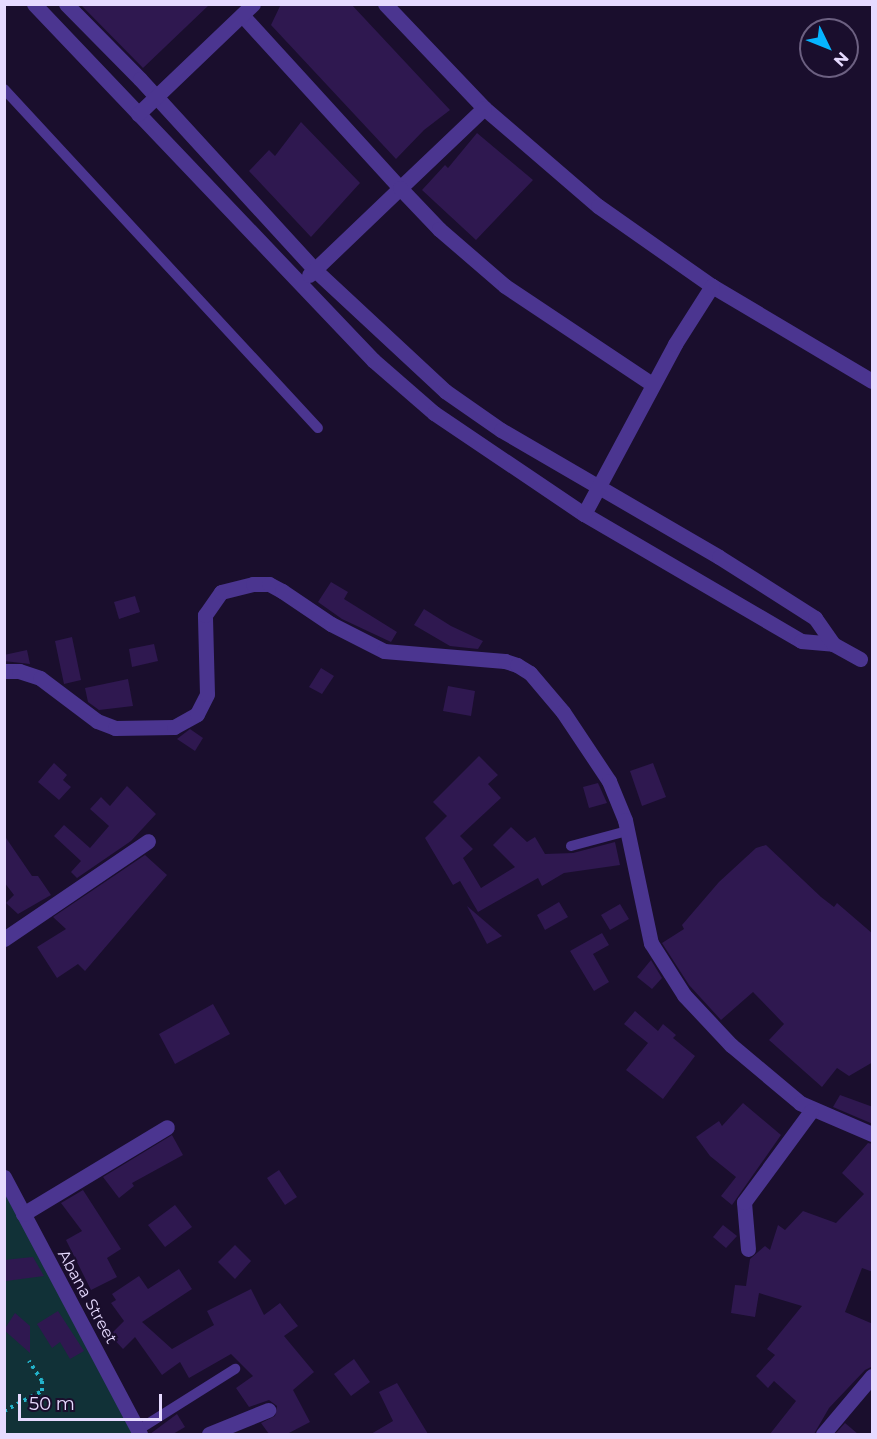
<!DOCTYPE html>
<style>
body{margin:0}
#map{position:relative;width:877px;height:1439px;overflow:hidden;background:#1a0e2d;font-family:Montserrat,sans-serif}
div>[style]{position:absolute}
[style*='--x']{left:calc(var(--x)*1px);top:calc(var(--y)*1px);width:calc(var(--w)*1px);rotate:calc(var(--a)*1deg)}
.green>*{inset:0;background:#113137}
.building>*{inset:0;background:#2f1850}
.path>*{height:4px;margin-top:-2px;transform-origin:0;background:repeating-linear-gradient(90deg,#23b2ca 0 3px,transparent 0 7.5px)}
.service>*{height:10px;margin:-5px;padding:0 5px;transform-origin:5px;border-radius:5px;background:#4b3590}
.minor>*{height:15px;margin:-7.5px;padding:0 7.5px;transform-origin:7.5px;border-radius:7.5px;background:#4b3590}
span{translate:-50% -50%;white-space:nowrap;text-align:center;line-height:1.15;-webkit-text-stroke:4.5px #1a0e2d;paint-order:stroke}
.street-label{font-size:16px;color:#e6daff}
.frame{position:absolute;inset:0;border:6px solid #e6daff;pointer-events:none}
.north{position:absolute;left:799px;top:18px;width:60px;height:60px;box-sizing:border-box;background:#1a0e2d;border:2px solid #6c6081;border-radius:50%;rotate:133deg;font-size:16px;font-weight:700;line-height:24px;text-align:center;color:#e6daff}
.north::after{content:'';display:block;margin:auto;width:21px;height:27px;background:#06b4ff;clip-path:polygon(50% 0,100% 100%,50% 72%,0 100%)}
.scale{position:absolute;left:18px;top:1394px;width:144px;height:27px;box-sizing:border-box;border:3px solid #e6daff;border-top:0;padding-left:8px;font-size:18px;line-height:21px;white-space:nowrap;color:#e6daff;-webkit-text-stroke:4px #1a0e2d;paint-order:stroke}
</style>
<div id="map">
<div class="green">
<i style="clip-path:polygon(4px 1187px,134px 1434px,5px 1434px)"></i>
</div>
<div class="building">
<i style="clip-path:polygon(80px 4px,210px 4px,143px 68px)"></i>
<i style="clip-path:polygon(281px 4px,351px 4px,450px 110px,424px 130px,396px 159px,271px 25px)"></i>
<i style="clip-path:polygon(301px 122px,360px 183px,311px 237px,249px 171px,269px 150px,275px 156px)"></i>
<i style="clip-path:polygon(477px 133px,533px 180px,476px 240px,422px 190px,445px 165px,448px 168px)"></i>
<i style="clip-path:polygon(331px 582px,348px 592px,344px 599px,397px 632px,391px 642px,342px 619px,318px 602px)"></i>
<i style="clip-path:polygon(135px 596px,140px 612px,119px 619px,114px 602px)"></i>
<i style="clip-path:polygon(424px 609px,451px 626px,483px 641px,478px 649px,450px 646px,414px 625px)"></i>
<i style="clip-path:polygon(72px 637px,81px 680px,64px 684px,55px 641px)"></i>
<i style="clip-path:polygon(154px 644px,158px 661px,132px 667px,129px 649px)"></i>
<i style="clip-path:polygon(27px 650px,30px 664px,4px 661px,4px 655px)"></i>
<i style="clip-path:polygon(321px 668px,334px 676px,322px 694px,309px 687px)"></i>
<i style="clip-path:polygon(128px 679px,133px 706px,99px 710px,88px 702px,85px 688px)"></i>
<i style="clip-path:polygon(448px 686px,475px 691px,471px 716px,443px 711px)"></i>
<i style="clip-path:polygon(190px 729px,203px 738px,195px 751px,177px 739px)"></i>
<i style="clip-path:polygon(479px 756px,498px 775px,488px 784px,501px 798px,460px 836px,473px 849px,463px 858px,481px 888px,515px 867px,493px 845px,511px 827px,527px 842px,535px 837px,545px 854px,573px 853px,615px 842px,620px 865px,564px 873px,542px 886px,538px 878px,478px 912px,460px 881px,453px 885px,425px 838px,447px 816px,433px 802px)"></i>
<i style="clip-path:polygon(54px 763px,67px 775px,63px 780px,71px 787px,59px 800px,38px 782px)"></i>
<i style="clip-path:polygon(653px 763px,666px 797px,642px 806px,630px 771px)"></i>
<i style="clip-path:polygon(598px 783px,607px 803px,589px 808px,583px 787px)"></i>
<i style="clip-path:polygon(127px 786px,156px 814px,131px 841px,77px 878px,71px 872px,81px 861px,54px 836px,64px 825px,90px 848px,109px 826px,90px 809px,101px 797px,110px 806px)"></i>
<i style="clip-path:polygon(4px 835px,32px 876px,38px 876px,51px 895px,18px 914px,6px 903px,14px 895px,4px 882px)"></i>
<i style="clip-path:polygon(766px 845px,821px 897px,834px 907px,837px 903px,873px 934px,873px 1062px,849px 1076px,837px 1068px,822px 1087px,769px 1040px,784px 1024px,753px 992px,721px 1020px,689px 985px,662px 943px,684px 929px,682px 925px,719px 882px,756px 848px)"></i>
<i style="clip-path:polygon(145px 855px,167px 875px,85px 971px,78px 964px,57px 978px,37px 947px,66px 929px,53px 917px)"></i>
<i style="clip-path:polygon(559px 902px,568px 917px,545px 930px,537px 915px)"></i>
<i style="clip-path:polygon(620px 904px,629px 919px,610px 930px,601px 915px)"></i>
<i style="clip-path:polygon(467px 906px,502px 936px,487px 944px)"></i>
<i style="clip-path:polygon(602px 933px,609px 945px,593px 954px,609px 982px,594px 991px,570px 951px)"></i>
<i style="clip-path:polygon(651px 960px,662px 978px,652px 989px,637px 977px)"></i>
<i style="clip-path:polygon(213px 1004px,230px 1034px,175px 1064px,159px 1034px)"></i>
<i style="clip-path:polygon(635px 1011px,658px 1031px,663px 1024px,676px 1035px,673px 1038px,695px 1056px,663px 1099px,626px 1070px,648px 1043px,624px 1024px)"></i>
<i style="clip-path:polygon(840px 1095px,873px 1107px,873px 1124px,833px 1107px)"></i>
<i style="clip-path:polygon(743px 1103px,781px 1135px,732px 1205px,721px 1196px,736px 1177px,710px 1156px,696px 1137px,719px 1121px,722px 1126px)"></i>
<i style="clip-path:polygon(172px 1135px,183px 1155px,132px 1183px,134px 1186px,119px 1198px,103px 1177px)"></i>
<i style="clip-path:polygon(868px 1143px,873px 1144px,873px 1272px,862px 1268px,845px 1312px,873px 1324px,873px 1366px,865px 1370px,829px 1408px,814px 1434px,770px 1434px,796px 1401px,774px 1381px,768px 1388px,756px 1376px,775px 1355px,767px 1349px,802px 1306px,759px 1293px,755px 1317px,731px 1313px,735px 1285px,746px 1286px,750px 1259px,765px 1246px,770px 1250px,778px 1225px,785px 1230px,803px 1211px,836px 1223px,864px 1194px,842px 1173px)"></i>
<i style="clip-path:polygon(279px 1170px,297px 1197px,285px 1205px,267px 1178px)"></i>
<i style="clip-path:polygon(83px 1190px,121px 1249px,107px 1258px,117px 1277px,91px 1290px,66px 1240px,82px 1231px,61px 1203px)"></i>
<i style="clip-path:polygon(175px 1205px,192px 1227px,165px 1247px,148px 1225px)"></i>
<i style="clip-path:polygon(723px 1225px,737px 1236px,726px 1248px,713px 1237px)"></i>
<i style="clip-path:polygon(235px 1245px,251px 1261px,235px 1279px,218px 1262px)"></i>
<i style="clip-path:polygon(33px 1257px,44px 1276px,6px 1281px,4px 1260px)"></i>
<i style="clip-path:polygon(179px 1269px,192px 1289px,142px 1322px,172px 1349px,214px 1325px,207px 1311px,251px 1289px,264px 1315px,280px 1303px,298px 1326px,284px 1336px,314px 1372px,293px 1390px,310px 1422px,287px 1434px,269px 1434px,261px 1423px,275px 1416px,277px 1406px,269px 1400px,249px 1407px,236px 1388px,253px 1376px,231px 1354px,189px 1378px,180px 1362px,162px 1375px,135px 1337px,123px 1349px,110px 1335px,124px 1321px,111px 1303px,116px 1300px,112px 1294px,139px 1276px,148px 1289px)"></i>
<i style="clip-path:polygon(58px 1311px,84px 1351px,70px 1359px,60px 1342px,52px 1348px,37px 1324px)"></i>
<i style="clip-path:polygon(15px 1313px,30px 1326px,30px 1353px,4px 1330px)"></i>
<i style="clip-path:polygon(354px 1359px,370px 1382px,351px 1396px,334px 1374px)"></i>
<i style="clip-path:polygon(397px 1383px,428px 1434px,371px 1434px,393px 1421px,379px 1392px)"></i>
<i style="clip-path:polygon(177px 1414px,185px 1427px,173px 1434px,150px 1434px)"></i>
<i style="clip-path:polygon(845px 1423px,858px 1434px,835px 1434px)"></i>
</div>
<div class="path">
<i style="--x:4;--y:1411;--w:43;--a:-27.8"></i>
<i style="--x:42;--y:1391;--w:10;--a:-90"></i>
<i style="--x:42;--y:1381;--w:24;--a:-123"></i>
</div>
<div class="service">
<i style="--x:4;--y:89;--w:462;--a:47.2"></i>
<i style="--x:571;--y:846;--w:58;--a:-15"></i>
<i style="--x:138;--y:1430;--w:115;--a:-32.2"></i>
</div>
<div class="minor">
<i style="--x:34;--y:4;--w:492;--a:46.4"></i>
<i style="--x:373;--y:360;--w:81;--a:41"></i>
<i style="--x:434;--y:413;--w:181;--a:34"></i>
<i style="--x:584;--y:514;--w:251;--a:30.3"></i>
<i style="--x:801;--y:641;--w:32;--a:5"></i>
<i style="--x:833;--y:644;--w:31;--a:29"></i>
<i style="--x:66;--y:4;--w:105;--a:45.4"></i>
<i style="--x:140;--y:79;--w:259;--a:47.5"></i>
<i style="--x:315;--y:270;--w:178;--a:42.9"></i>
<i style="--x:445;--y:391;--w:68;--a:34.9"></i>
<i style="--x:501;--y:430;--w:252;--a:30.2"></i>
<i style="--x:719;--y:557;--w:114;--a:32.4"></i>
<i style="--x:815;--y:618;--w:32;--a:55"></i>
<i style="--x:385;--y:4;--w:144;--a:46.4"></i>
<i style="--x:484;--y:108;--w:150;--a:40.7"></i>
<i style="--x:598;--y:206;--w:139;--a:35.1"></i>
<i style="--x:712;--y:286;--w:186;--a:30.7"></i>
<i style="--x:242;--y:15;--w:234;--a:47.6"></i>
<i style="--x:400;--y:188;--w:116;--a:-43.6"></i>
<i style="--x:138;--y:114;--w:159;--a:-43.7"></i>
<i style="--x:309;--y:275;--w:126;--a:-43.7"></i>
<i style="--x:400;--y:188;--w:57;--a:46.4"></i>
<i style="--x:439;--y:229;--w:87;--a:40.8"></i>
<i style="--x:505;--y:286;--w:177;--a:33.7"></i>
<i style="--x:584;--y:514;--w:193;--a:-61.8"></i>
<i style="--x:675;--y:344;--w:69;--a:-57.5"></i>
<i style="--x:4;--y:671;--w:15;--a:0"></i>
<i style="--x:19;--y:671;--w:22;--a:18"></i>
<i style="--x:40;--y:678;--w:71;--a:37"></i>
<i style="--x:97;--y:721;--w:19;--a:21"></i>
<i style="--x:115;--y:728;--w:59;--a:-1"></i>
<i style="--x:174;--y:727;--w:26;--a:-29"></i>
<i style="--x:197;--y:714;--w:22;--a:-63"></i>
<i style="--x:207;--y:694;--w:79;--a:-91.5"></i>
<i style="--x:205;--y:615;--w:28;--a:-55"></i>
<i style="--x:221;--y:592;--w:33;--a:-14"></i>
<i style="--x:253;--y:584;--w:16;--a:0"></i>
<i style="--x:269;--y:584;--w:15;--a:28"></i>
<i style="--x:282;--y:591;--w:59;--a:34"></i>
<i style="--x:331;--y:624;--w:59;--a:27"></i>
<i style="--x:384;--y:651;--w:121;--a:4.7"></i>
<i style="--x:505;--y:661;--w:13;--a:18"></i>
<i style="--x:517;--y:665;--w:15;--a:32"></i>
<i style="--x:530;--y:673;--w:51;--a:49.8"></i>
<i style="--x:563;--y:712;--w:83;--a:56.3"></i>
<i style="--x:609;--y:781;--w:42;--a:67.7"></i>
<i style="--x:625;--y:820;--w:126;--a:78.1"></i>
<i style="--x:651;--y:943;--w:62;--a:57.6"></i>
<i style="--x:684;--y:995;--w:69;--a:46.8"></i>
<i style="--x:731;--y:1045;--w:90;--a:40"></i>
<i style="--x:800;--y:1103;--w:78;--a:23.3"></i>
<i style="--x:4;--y:939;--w:174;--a:-34.2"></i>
<i style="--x:4;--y:1177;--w:291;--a:62.1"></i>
<i style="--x:23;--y:1214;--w:168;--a:-31.1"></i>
<i style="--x:748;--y:1249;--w:47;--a:-94.9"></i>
<i style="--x:744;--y:1202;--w:113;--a:-53.6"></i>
<i style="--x:209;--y:1434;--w:64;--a:-22.1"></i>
<i style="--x:823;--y:1434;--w:76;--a:-49.8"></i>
</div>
<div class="street-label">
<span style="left:87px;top:1297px;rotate:61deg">Abana Street</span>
</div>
<div class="frame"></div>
<div class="north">N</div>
<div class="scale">50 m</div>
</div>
